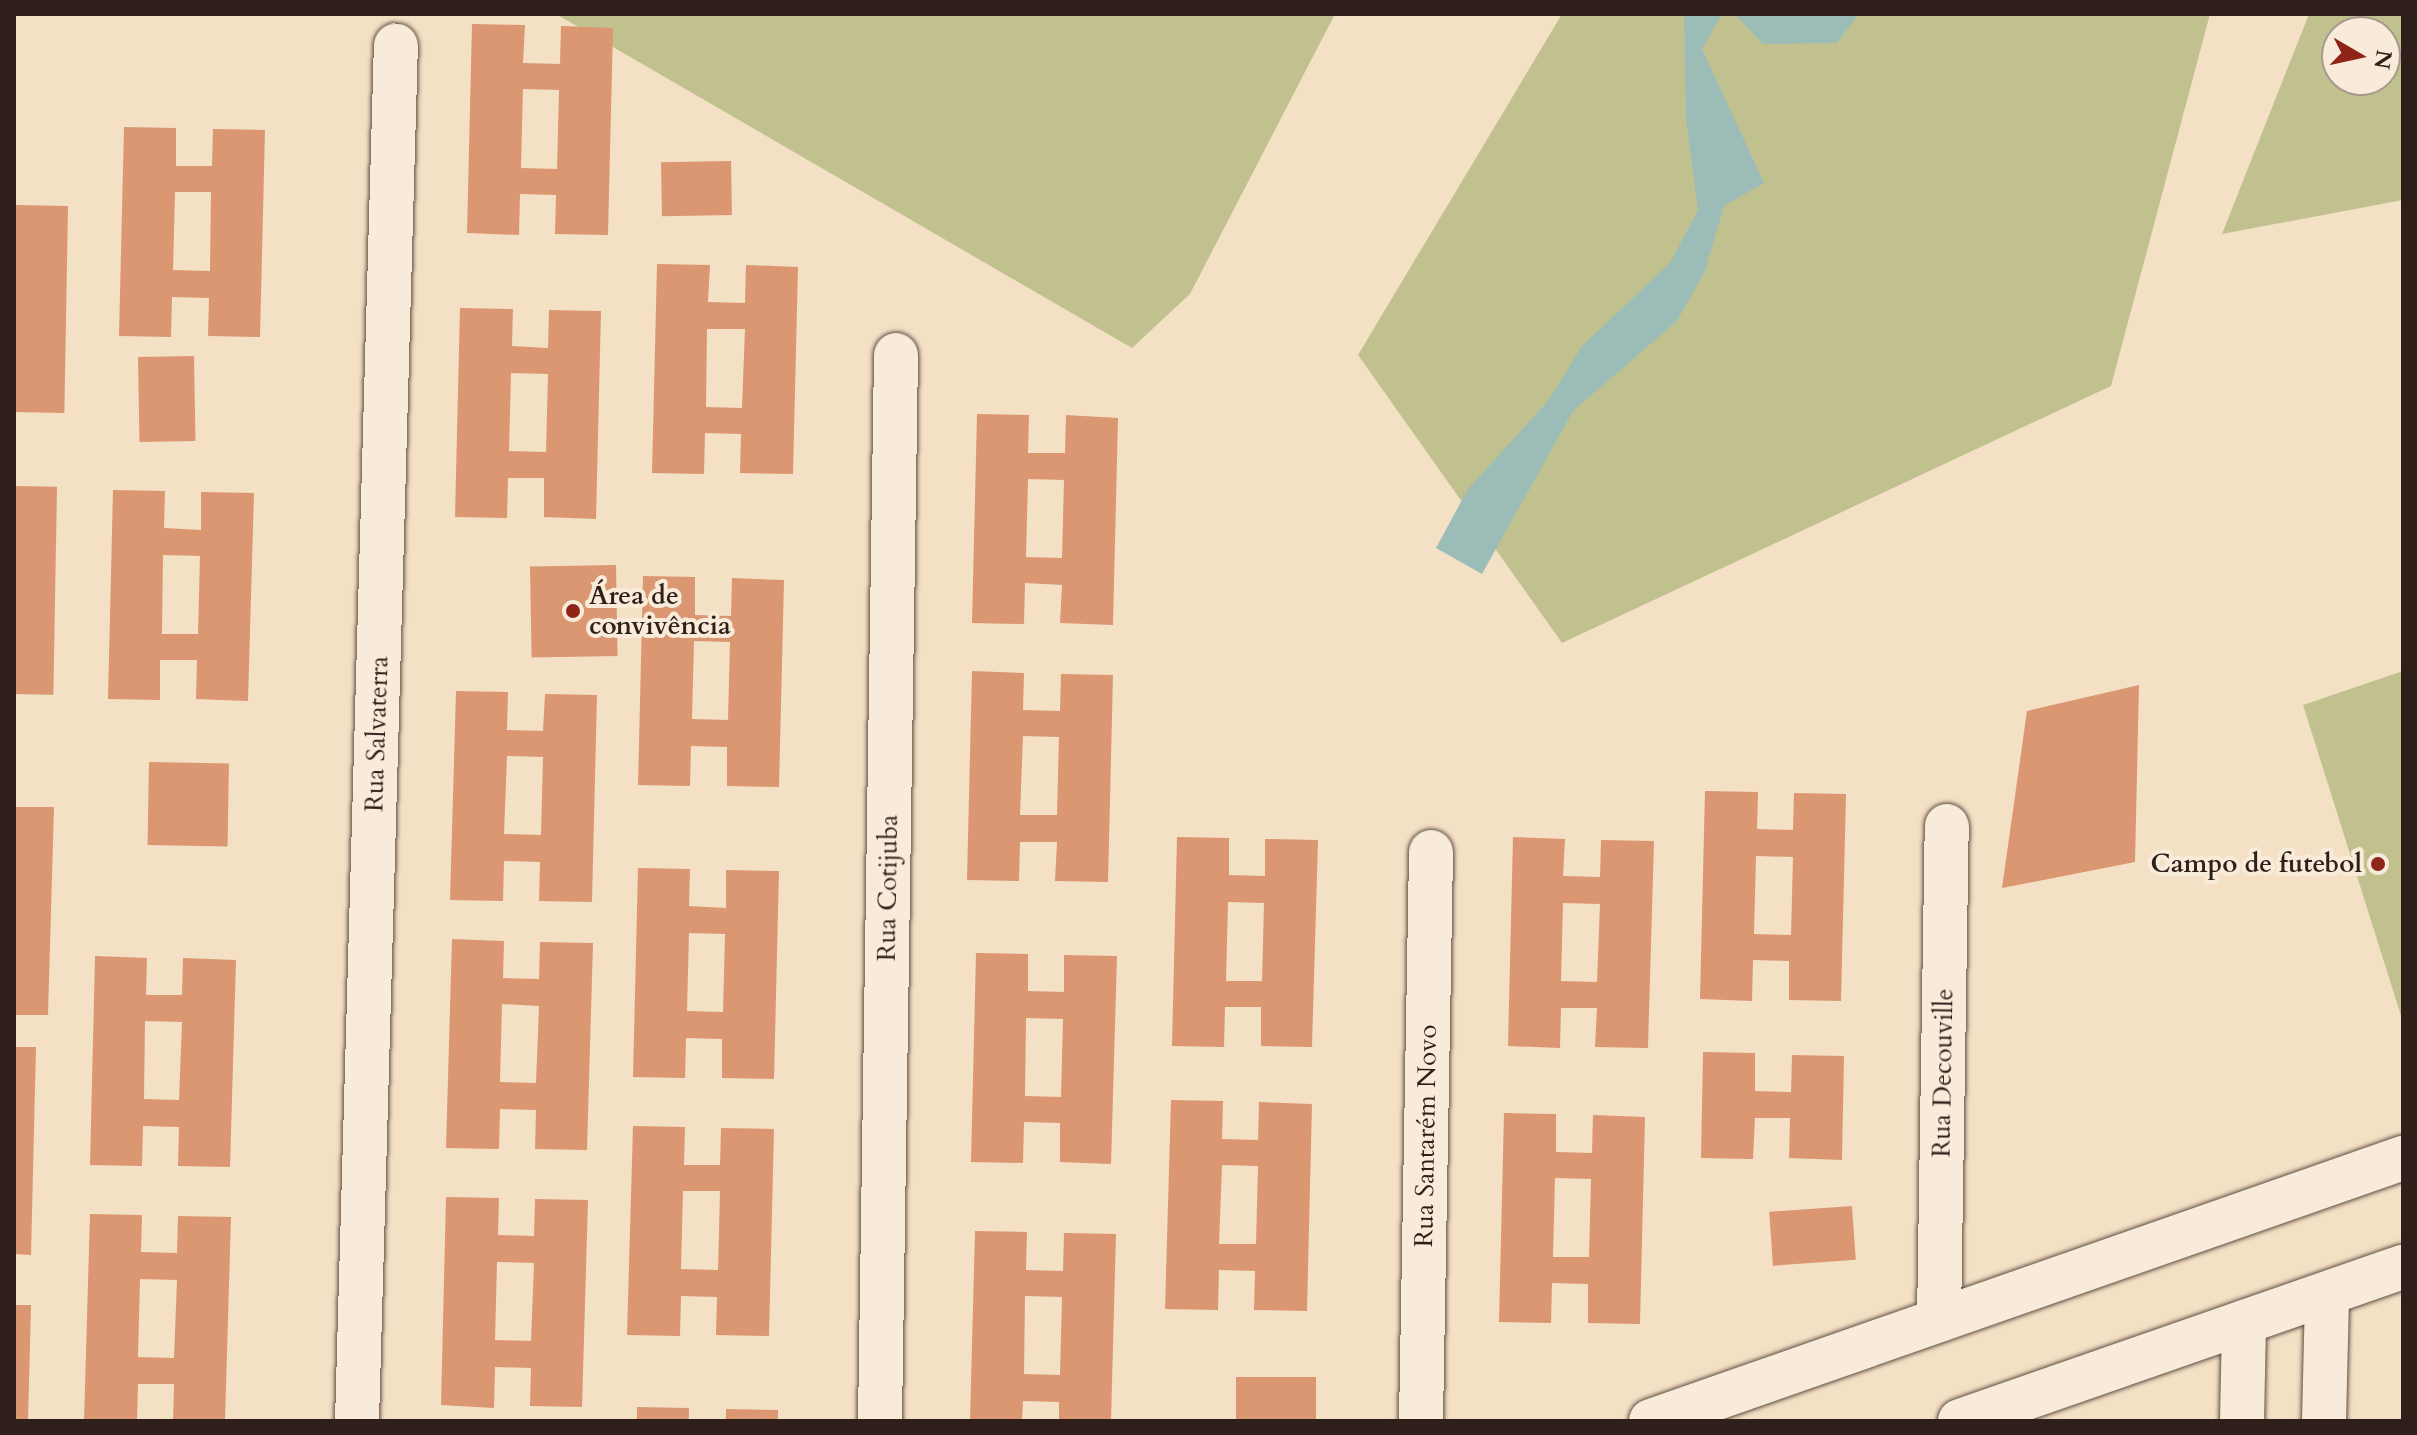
<!DOCTYPE html>
<html>
<head>
<meta charset="utf-8">
<style>
  body { margin:0 }
  #map { position:relative; width:2417px; height:1435px; overflow:hidden; background:#f4e0c4; font-family:Cardo,serif }
  div>[style] { position:absolute }
  .green>* { inset:0; background:#c1c190 }
  .water>* { inset:0; background:#9cbdb7 }
  .building>* { inset:0; background:#da9772; transform-origin:0 0 }
  .roads { filter:drop-shadow(0 0 2px #604f44) drop-shadow(0 0 2px #604f44) }
  .street>* { height:44px; margin:-22px; padding:0 22px; transform-origin:22px; border-radius:22px; background:#f8ebd9 }
  .secondary>* { height:44px; margin:-22px; padding:0 22px; transform-origin:22px; border-radius:22px; background:#f8ebd9 }
  .dots>* { width:22px; height:22px; translate:-50% -50%; box-sizing:border-box; border:4px solid #f8ebd9; border-radius:50% }
  span { translate:-50% -50%; white-space:nowrap; text-align:center; line-height:1.15; -webkit-text-stroke:8px #f8ebd9; paint-order:stroke }
  .poi-label { font-size:26px; color:#2f1f1a; font-weight:700 }
  .left { translate:0 -50%; text-align:left }
  .right { translate:-100% -50%; text-align:right }
  .street-label { font-size:26px; color:#2f1f1a }
  .frame { position:absolute; inset:0; border:16px solid #2f1f1a; pointer-events:none }
  .north { position:absolute; left:2321px; top:16px; width:80px; height:80px; box-sizing:border-box; background:#f8ebd9; border:2px solid #a8998d; border-radius:50%; rotate:99deg; font-size:22px; font-weight:700; line-height:32px; text-align:center; color:#2f1f1a }
  .north::after { content:''; display:block; margin:auto; width:28px; height:36px; background:#8f2418; clip-path:polygon(50% 0,100% 100%,50% 72%,0 100%) }
</style>
</head>
<body>
<div id="map">
  <div class="green">
    <i style="clip-path:polygon(556px 14px,1335px 14px,1190px 294px,1132px 348px)"></i>
    <i style="clip-path:polygon(1562px 14px,2210px 14px,2111px 386px,1562px 643px,1358px 355px)"></i>
    <i style="clip-path:polygon(evenodd,2309px 14px,2403px 14px,2403px 200px,2222px 234px,2309px 14px,2337px 32px,2385px 32px,2385px 80px,2337px 80px,2337px 32px)"></i>
    <i style="clip-path:polygon(2403px 671px,2403px 1022px,2303px 705px)"></i>
  </div>
  <div class="water">
    <i style="clip-path:polygon(1684px 14px,1722px 14px,1702px 49px,1764px 183px,1724px 206px,1705px 271px,1677px 321px,1573px 411px,1482px 574px,1436px 548px,1468px 489px,1548px 401px,1582px 346px,1670px 263px,1698px 210px,1686px 120px)"></i>
    <i style="clip-path:polygon(1735px 14px,1859px 14px,1837px 43px,1763px 44px)"></i>
  </div>
  <div class="building">
    <i style="clip-path:polygon(evenodd,472px 24px,525px 25px,523px 63px,560px 64px,561px 26px,613px 28px,608px 235px,555px 234px,556px 195px,520px 194px,519px 235px,467px 233px,472px 24px,523px 89px,559px 90px,557px 169px,521px 168px,523px 89px)"></i>
    <i style="clip-path:polygon(evenodd,124px 127px,176px 128px,176px 166px,212px 166px,213px 129px,265px 130px,260px 337px,208px 336px,209px 298px,172px 297px,171px 337px,119px 336px,124px 127px,175px 192px,211px 192px,210px 271px,173px 270px,175px 192px)"></i>
    <i style="left:731px;top:161px;width:54px;height:70px;rotate:89deg"></i>
    <i style="left:16px;top:205px;width:52px;height:207px;rotate:1deg"></i>
    <i style="clip-path:polygon(evenodd,657px 264px,710px 265px,708px 302px,745px 303px,746px 265px,798px 267px,793px 474px,740px 473px,741px 434px,705px 433px,704px 474px,652px 473px,657px 264px,707px 329px,745px 329px,742px 408px,706px 407px,707px 329px)"></i>
    <i style="clip-path:polygon(evenodd,460px 308px,513px 309px,512px 346px,548px 348px,549px 310px,601px 311px,596px 519px,544px 517px,544px 478px,508px 478px,507px 518px,455px 517px,460px 308px,511px 373px,548px 374px,546px 452px,509px 451px,511px 373px)"></i>
    <i style="left:194px;top:356px;width:85px;height:56px;rotate:89deg"></i>
    <i style="clip-path:polygon(evenodd,977px 414px,1029px 415px,1028px 453px,1065px 453px,1066px 415px,1118px 418px,1113px 625px,1060px 623px,1062px 585px,1025px 583px,1024px 624px,972px 623px,977px 414px,1028px 479px,1064px 480px,1062px 558px,1026px 557px,1028px 479px)"></i>
    <i style="left:14px;top:486px;width:43px;height:208px;rotate:1deg"></i>
    <i style="clip-path:polygon(evenodd,113px 490px,165px 491px,164px 528px,201px 530px,201px 492px,254px 493px,248px 701px,196px 699px,197px 660px,160px 660px,160px 700px,108px 699px,113px 490px,163px 555px,200px 556px,198px 634px,162px 634px,163px 555px)"></i>
    <i style="left:616px;top:565px;width:91px;height:86px;rotate:89deg"></i>
    <i style="clip-path:polygon(evenodd,643px 576px,695px 577px,695px 615px,731px 616px,732px 578px,784px 580px,779px 787px,727px 786px,727px 747px,691px 746px,690px 786px,638px 785px,643px 576px,694px 641px,730px 642px,728px 720px,692px 719px,694px 641px)"></i>
    <i style="clip-path:polygon(evenodd,972px 671px,1024px 673px,1023px 710px,1060px 711px,1061px 674px,1113px 675px,1108px 882px,1055px 881px,1057px 842px,1020px 842px,1019px 881px,967px 880px,972px 671px,1023px 736px,1059px 737px,1057px 815px,1020px 815px,1023px 736px)"></i>
    <i style="clip-path:polygon(2139px 685px,2135px 862px,2002px 888px,2027px 711px)"></i>
    <i style="clip-path:polygon(evenodd,456px 691px,508px 692px,507px 730px,543px 731px,545px 694px,597px 695px,592px 902px,539px 901px,540px 862px,504px 861px,503px 901px,450px 900px,456px 691px,507px 756px,543px 757px,541px 835px,504px 834px,507px 756px)"></i>
    <i style="left:149px;top:762px;width:80px;height:83px;rotate:1deg"></i>
    <i style="clip-path:polygon(evenodd,1705px 791px,1758px 792px,1757px 829px,1793px 830px,1794px 793px,1846px 794px,1841px 1001px,1789px 1000px,1789px 961px,1753px 960px,1752px 1001px,1700px 999px,1705px 791px,1756px 856px,1793px 857px,1791px 935px,1754px 934px,1756px 856px)"></i>
    <i style="clip-path:polygon(14px 807px,54px 807px,48px 1015px,14px 1015px)"></i>
    <i style="clip-path:polygon(evenodd,1177px 837px,1229px 838px,1229px 875px,1265px 876px,1265px 839px,1318px 840px,1312px 1047px,1261px 1046px,1261px 1007px,1225px 1007px,1224px 1047px,1172px 1046px,1177px 837px,1228px 902px,1264px 903px,1262px 981px,1226px 981px,1228px 902px)"></i>
    <i style="clip-path:polygon(evenodd,1513px 837px,1565px 839px,1563px 876px,1600px 877px,1601px 840px,1654px 841px,1648px 1048px,1595px 1047px,1597px 1008px,1561px 1008px,1560px 1048px,1508px 1046px,1513px 837px,1563px 903px,1600px 904px,1597px 982px,1561px 981px,1563px 903px)"></i>
    <i style="clip-path:polygon(evenodd,638px 868px,690px 869px,689px 906px,726px 908px,726px 870px,779px 871px,774px 1079px,722px 1078px,722px 1039px,686px 1038px,685px 1078px,633px 1077px,638px 868px,689px 933px,725px 934px,723px 1012px,687px 1011px,689px 933px)"></i>
    <i style="clip-path:polygon(evenodd,452px 939px,504px 941px,503px 978px,539px 979px,540px 942px,593px 943px,587px 1150px,535px 1149px,536px 1110px,500px 1109px,499px 1149px,446px 1148px,452px 939px,502px 1004px,539px 1006px,536px 1083px,500px 1082px,502px 1004px)"></i>
    <i style="clip-path:polygon(evenodd,976px 953px,1028px 954px,1028px 991px,1064px 992px,1064px 955px,1117px 956px,1111px 1164px,1060px 1162px,1060px 1123px,1024px 1122px,1023px 1163px,971px 1162px,976px 953px,1026px 1018px,1063px 1019px,1061px 1097px,1025px 1096px,1026px 1018px)"></i>
    <i style="clip-path:polygon(evenodd,95px 956px,147px 958px,146px 995px,182px 995px,183px 958px,236px 960px,230px 1167px,178px 1166px,179px 1127px,143px 1126px,142px 1166px,90px 1165px,95px 956px,145px 1021px,182px 1022px,179px 1100px,144px 1099px,145px 1021px)"></i>
    <i style="clip-path:polygon(14px 1047px,36px 1047px,31px 1255px,14px 1254px)"></i>
    <i style="clip-path:polygon(1703px 1052px,1755px 1053px,1755px 1091px,1791px 1092px,1792px 1055px,1844px 1056px,1842px 1160px,1789px 1158px,1790px 1118px,1755px 1118px,1753px 1159px,1701px 1158px)"></i>
    <i style="clip-path:polygon(evenodd,1171px 1100px,1223px 1101px,1222px 1139px,1258px 1140px,1259px 1102px,1312px 1104px,1307px 1311px,1254px 1310px,1255px 1271px,1219px 1270px,1218px 1310px,1165px 1309px,1171px 1100px,1222px 1165px,1258px 1166px,1256px 1244px,1219px 1244px,1222px 1165px)"></i>
    <i style="clip-path:polygon(evenodd,1504px 1113px,1556px 1114px,1556px 1152px,1592px 1153px,1593px 1115px,1645px 1117px,1640px 1324px,1588px 1323px,1588px 1284px,1552px 1283px,1551px 1323px,1499px 1322px,1504px 1113px,1555px 1178px,1591px 1179px,1589px 1257px,1553px 1257px,1555px 1178px)"></i>
    <i style="clip-path:polygon(evenodd,633px 1126px,685px 1127px,684px 1165px,720px 1165px,721px 1128px,774px 1129px,769px 1336px,716px 1335px,717px 1297px,681px 1296px,680px 1336px,627px 1335px,633px 1126px,683px 1191px,720px 1191px,718px 1270px,681px 1269px,683px 1191px)"></i>
    <i style="clip-path:polygon(evenodd,446px 1197px,499px 1198px,498px 1235px,534px 1236px,535px 1199px,588px 1200px,582px 1407px,530px 1406px,531px 1368px,495px 1367px,494px 1408px,441px 1405px,446px 1197px,497px 1262px,534px 1263px,531px 1341px,495px 1340px,497px 1262px)"></i>
    <i style="left:1852px;top:1206px;width:54px;height:83px;rotate:86deg"></i>
    <i style="clip-path:polygon(evenodd,90px 1214px,142px 1215px,141px 1252px,177px 1253px,178px 1216px,231px 1217px,225px 1421px,173px 1421px,174px 1384px,138px 1384px,137px 1421px,84px 1421px,90px 1214px,140px 1279px,177px 1280px,174px 1358px,138px 1357px,140px 1279px)"></i>
    <i style="clip-path:polygon(evenodd,975px 1231px,1027px 1232px,1026px 1270px,1063px 1271px,1064px 1233px,1116px 1234px,1111px 1421px,1059px 1421px,1059px 1402px,1023px 1401px,1022px 1421px,970px 1421px,975px 1231px,1025px 1296px,1062px 1297px,1060px 1375px,1024px 1374px,1025px 1296px)"></i>
    <i style="clip-path:polygon(14px 1305px,31px 1305px,28px 1421px,14px 1421px)"></i>
    <i style="left:1236px;top:1377px;width:80px;height:44px"></i>
    <i style="left:637px;top:1407px;width:52px;height:14px;rotate:1deg"></i>
    <i style="left:726px;top:1409px;width:52px;height:12px;rotate:1deg"></i>
  </div>
  <div class="roads">
    <div class="street">
      <i style="left:1939px;top:1320px;width:494px;rotate:-89.1deg"></i>
      <i style="left:357px;top:1421px;width:1376px;rotate:-88.38deg"></i>
      <i style="left:880px;top:1421px;width:1066px;rotate:-89.14deg"></i>
      <i style="left:1421px;top:1421px;width:569px;rotate:-88.99deg"></i>
      <i style="left:2242px;top:1421px;width:99px;rotate:-88.8deg"></i>
      <i style="left:2324px;top:1421px;width:127px;rotate:-88.6deg"></i>
    </div>
    <div class="secondary">
      <i style="left:1651px;top:1421px;width:797px;rotate:-19.28deg"></i>
      <i style="left:1960px;top:1421px;width:469px;rotate:-19.2deg"></i>
    </div>
  </div>
  <div class="dots">
    <i style="left:573px;top:611px;background:#8f2418"></i>
    <i style="left:2378px;top:864px;background:#8f2418"></i>
  </div>
  <div class="poi-label">
    <span class="left" style="left:589px;top:611px">Área de<br>convivência</span>
    <span class="right" style="left:2362px;top:864px">Campo de futebol</span>
  </div>
  <div class="street-label">
    <span style="left:377px;top:734px;rotate:-88deg">Rua Salvaterra</span>
    <span style="left:888px;top:888px;rotate:-89deg">Rua Cotijuba</span>
    <span style="left:1943px;top:1073px;rotate:-89deg">Rua Decouville</span>
    <span style="left:1426px;top:1136px;rotate:-89deg">Rua Santarém Novo</span>
  </div>
  <div class="frame"></div>
  <div class="north">N</div>
</div>
</body>
</html>
